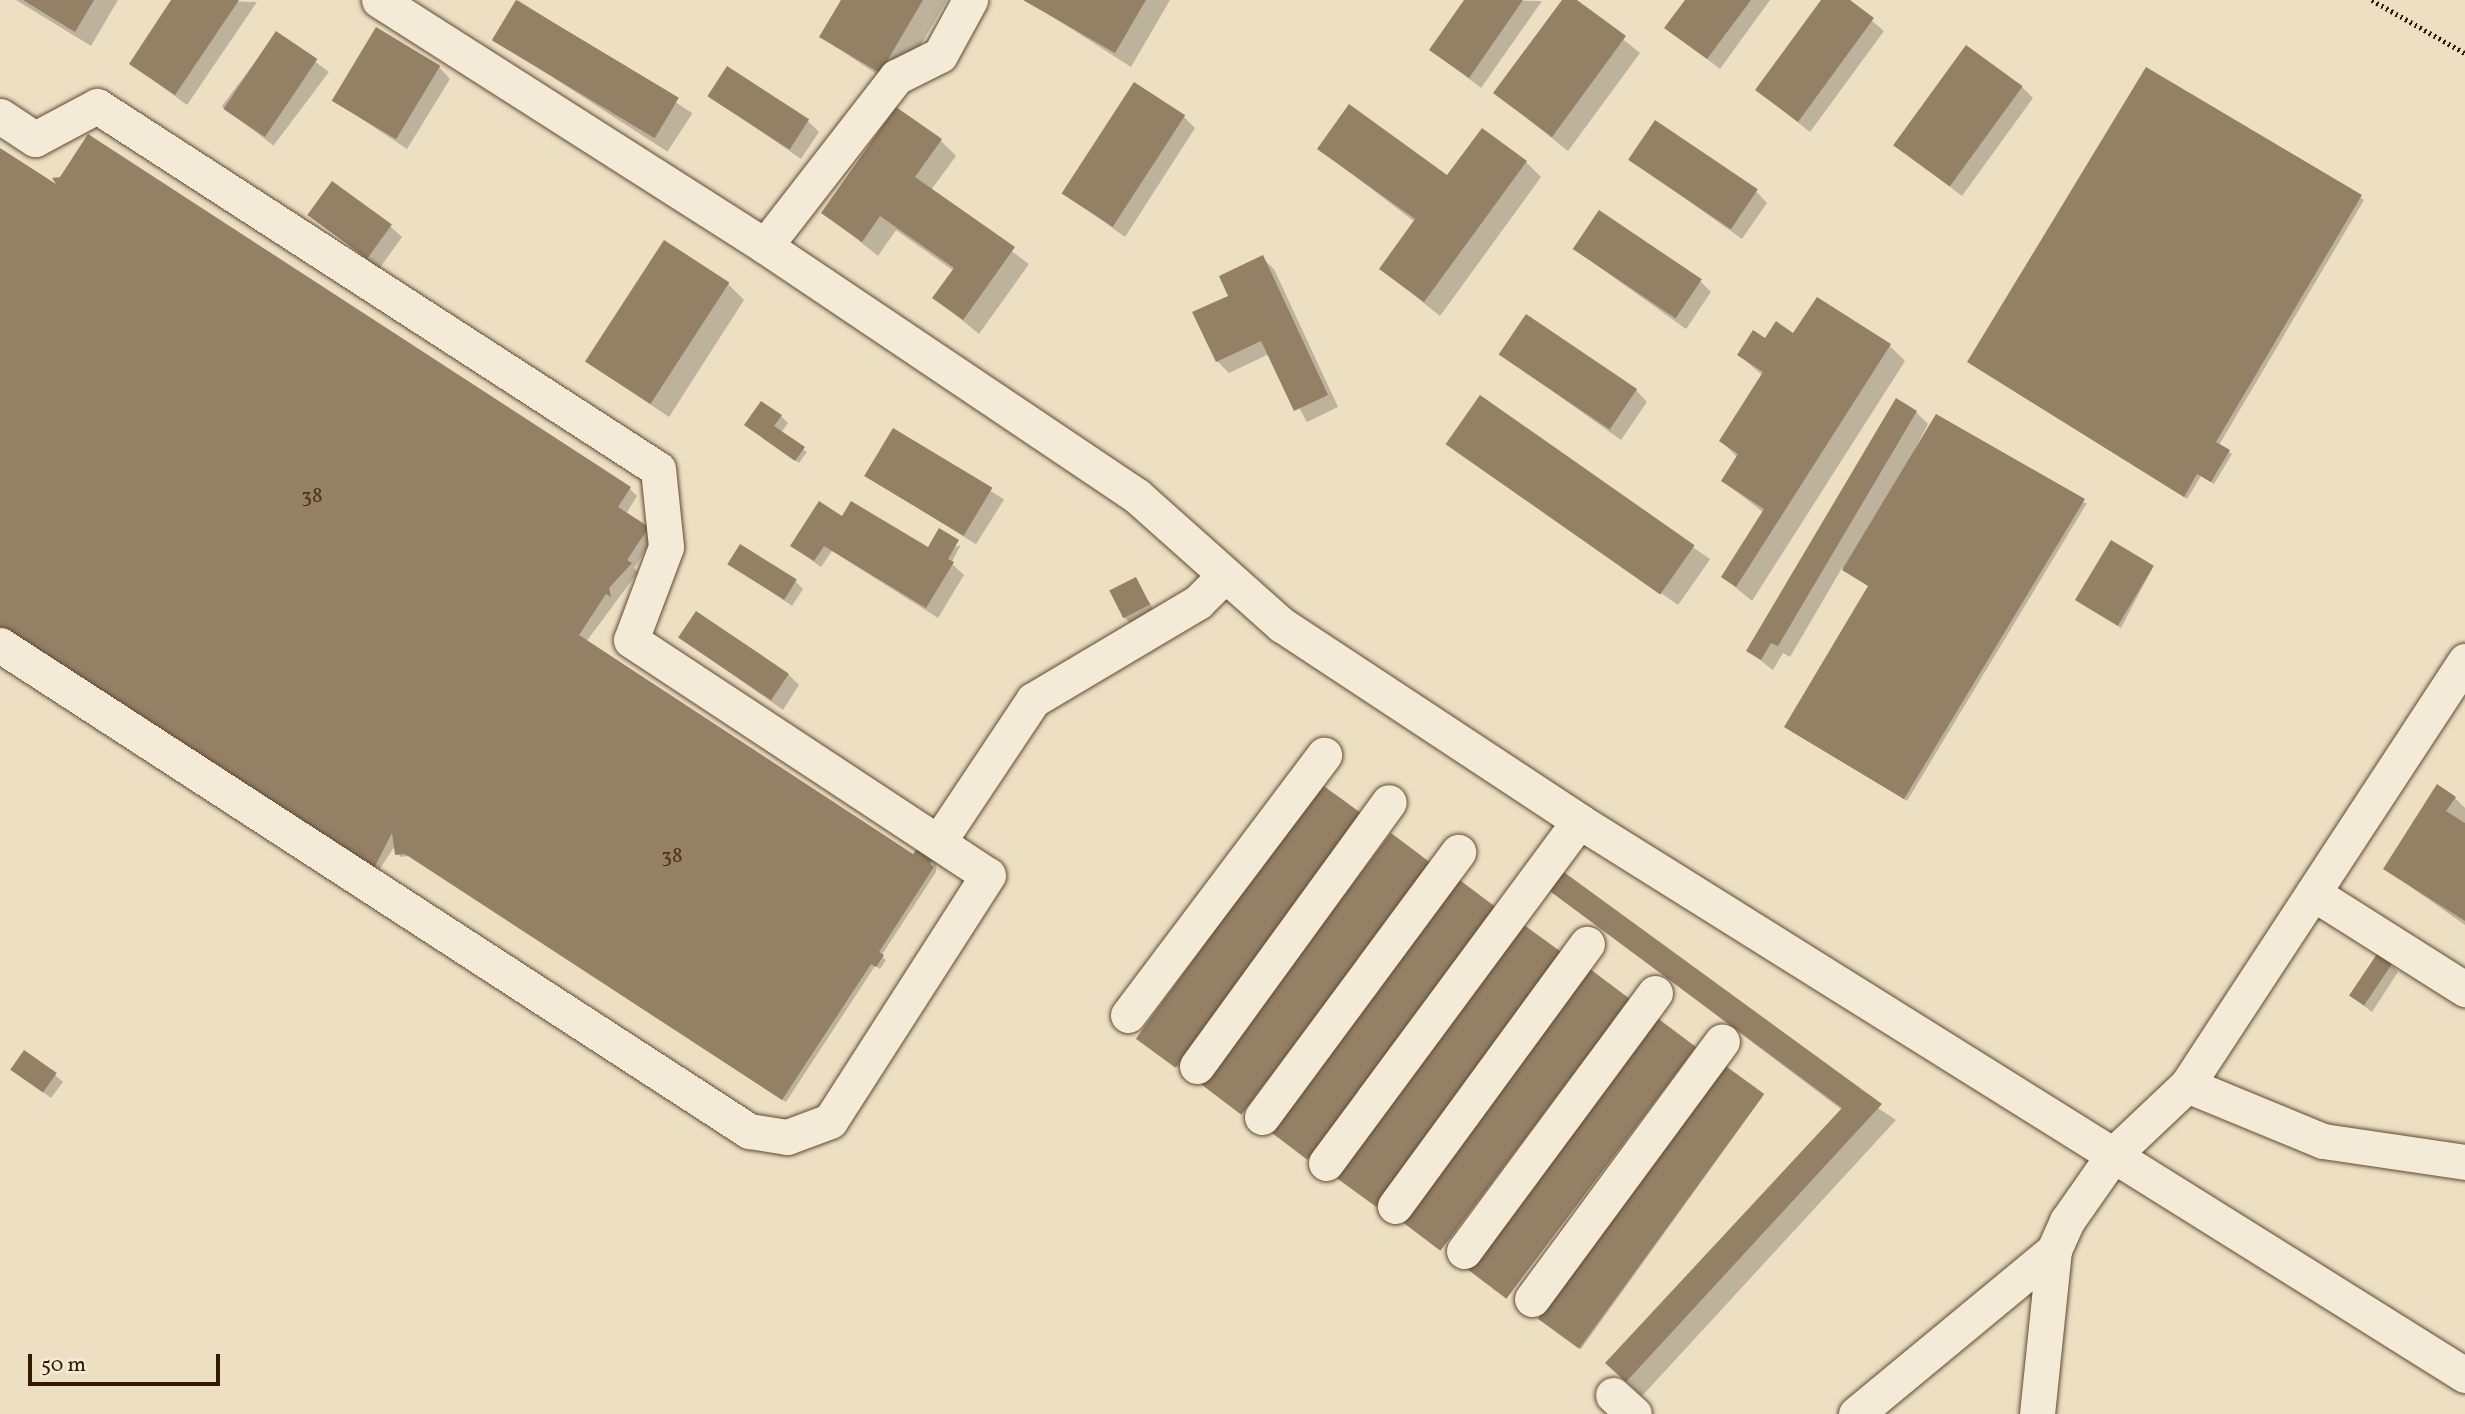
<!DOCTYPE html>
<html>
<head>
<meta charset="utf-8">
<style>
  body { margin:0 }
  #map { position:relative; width:2465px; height:1414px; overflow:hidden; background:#eddfc2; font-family:Vollkorn,serif }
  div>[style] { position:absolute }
  .shadow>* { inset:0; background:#0003; transform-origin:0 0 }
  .building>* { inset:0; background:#948065; transform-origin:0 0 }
  .path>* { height:4.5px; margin-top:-2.25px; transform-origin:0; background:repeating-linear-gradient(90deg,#341900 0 2px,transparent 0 5.5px) }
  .roads { filter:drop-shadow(0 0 2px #624a30) drop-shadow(0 0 2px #624a30) }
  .minor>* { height:35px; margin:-17.5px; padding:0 17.5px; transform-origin:17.5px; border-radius:17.5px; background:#f3ead7 }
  span { translate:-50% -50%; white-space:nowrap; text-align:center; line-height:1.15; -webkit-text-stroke:5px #f3ead7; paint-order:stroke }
  .number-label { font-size:21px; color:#4c3319 }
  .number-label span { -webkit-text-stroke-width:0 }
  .scale { position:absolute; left:28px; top:1354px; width:192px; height:32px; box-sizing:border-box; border:4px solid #341900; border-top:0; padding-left:9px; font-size:21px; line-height:24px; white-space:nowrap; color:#341900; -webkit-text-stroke:5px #f3ead7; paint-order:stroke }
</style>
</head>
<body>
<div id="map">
  <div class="shadow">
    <i style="clip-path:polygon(16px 0,118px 0,91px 46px)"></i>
    <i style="clip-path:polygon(173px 0,257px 2px,187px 105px,131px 64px)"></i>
    <i style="left:518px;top:0;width:208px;height:46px;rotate:33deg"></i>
    <i style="clip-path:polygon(843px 0,947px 0,896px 87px,821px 37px)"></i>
    <i style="clip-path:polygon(1170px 0,1131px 67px,1028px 1px,1028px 0)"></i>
    <i style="clip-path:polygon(1466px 0,1542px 1px,1481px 88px,1431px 50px)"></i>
    <i style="clip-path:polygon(1564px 0,1574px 0,1640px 53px,1568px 151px,1495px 93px)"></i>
    <i style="clip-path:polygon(1687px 0,1770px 0,1720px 69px,1667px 28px)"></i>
    <i style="clip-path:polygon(1823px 0,1847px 0,1884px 31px,1810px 132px,1757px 90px)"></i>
    <i style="left:277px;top:33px;width:65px;height:92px;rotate:37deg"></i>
    <i style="clip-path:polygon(439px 67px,450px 79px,407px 149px,333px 100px)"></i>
    <i style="clip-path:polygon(2147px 69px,2364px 200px,2219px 445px,2232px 454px,2214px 484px,2201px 476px,2187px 499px,1973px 365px)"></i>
    <i style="clip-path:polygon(2022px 87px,2033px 98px,1962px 196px,1896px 145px)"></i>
    <i style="clip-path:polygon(710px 96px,808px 121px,819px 132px,801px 159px)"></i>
    <i style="clip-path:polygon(1184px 117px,1195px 128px,1125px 237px,1064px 193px)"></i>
    <i style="clip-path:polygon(940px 140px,956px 156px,931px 190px,1029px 264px,979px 334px,935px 298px,954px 271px,896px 230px,878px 256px,824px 213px)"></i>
    <i style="clip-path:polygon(1319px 149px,1448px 177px,1526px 162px,1541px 177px,1440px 316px,1381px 269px,1415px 222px)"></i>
    <i style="clip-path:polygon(0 150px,54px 185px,630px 489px,637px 496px,626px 514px,655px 536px,634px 568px,638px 572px,586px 642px,913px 856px,937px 860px,936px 872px,881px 956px,886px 960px,880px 969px,875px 966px,786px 1102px,409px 856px,400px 857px,397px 843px,375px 876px)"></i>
    <i style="clip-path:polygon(1631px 160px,1756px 191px,1767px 203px,1742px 239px)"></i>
    <i style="clip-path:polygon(310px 215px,390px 226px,402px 237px,379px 269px)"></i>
    <i style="clip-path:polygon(1574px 249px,1700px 281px,1711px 292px,1686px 329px)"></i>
    <i style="clip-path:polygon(1262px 258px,1274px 269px,1338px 407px,1307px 422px,1269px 354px,1229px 373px,1217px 361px,1230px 296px)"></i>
    <i style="clip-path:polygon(728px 284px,744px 300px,669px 417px,590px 364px)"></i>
    <i style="clip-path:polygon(1794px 335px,1890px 346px,1905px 361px,1752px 601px,1723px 577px,1764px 513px,1723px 481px,1738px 458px,1721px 441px,1763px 376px,1739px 355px)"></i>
    <i style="clip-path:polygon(1500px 354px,1636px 390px,1647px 402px,1621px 440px)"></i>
    <i style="left:1480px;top:398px;width:281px;height:56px;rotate:35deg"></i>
    <i style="clip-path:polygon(1916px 412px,1928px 424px,1902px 474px,2087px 503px,1907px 801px,1789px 730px,1870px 587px,1842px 568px,1790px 657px,1783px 653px,1773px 670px,1748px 651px)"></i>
    <i style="clip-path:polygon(781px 416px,788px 423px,781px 433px,807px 452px,799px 463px,746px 425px)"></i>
    <i style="left:893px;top:430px;width:131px;height:53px;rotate:32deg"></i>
    <i style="clip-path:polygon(841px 518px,934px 553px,961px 545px,951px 563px,964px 575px,938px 618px,832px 551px,821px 567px,792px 546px)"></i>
    <i style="clip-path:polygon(730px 563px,796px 582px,803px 589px,792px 606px)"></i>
    <i style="clip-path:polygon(2153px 567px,2121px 628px,2080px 603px)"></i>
    <i style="clip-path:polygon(1135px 579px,1156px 613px,1132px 625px,1125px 618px)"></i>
    <i style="clip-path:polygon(680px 638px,788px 674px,799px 685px,783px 710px)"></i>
    <i style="clip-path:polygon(2455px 798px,2465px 808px,2465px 925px,2385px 869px)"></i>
    <i style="clip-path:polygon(1363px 818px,1178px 1068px,1139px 1040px)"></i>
    <i style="clip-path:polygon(1549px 889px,1896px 1120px,1642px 1396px,1623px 1378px,1842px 1110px)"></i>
    <i style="clip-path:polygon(2391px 965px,2398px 972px,2372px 1012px,2351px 996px)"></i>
    <i style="clip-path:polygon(12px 1069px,55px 1075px,63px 1082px,51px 1098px)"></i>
    <i style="clip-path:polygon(1763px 1096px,1581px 1349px,1542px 1320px)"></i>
  </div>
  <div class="building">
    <i style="clip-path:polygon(23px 0,94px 0,75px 32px)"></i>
    <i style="clip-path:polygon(171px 0,239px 0,175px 95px,129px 64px)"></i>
    <i style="left:516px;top:0;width:190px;height:47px;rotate:31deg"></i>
    <i style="clip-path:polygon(841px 0,923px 0,880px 73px,819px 37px)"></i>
    <i style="clip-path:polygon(1023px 0,1146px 0,1115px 53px)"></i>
    <i style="clip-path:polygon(1464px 0,1523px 0,1469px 78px,1429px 50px)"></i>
    <i style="clip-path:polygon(1562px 0,1577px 0,1626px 36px,1552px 137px,1493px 93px)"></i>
    <i style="clip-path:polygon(1685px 0,1751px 0,1707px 59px,1664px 28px)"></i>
    <i style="clip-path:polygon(1821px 0,1850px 0,1874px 18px,1798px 122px,1755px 90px)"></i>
    <i style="left:376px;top:27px;width:75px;height:86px;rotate:31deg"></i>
    <i style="left:276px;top:31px;width:50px;height:94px;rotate:34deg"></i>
    <i style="left:1966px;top:45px;width:70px;height:124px;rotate:36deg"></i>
    <i style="left:727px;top:66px;width:98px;height:36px;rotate:33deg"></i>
    <i style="clip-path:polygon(2146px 67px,2362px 195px,2216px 442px,2230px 450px,2211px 482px,2197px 474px,2184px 497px,1967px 362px)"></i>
    <i style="left:1134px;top:82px;width:61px;height:133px;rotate:33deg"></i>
    <i style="clip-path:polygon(1349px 104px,1447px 175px,1482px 128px,1527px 161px,1424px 302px,1379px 269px,1415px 219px,1317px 149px)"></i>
    <i style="clip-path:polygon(896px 107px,942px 139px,915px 177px,1015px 247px,963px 320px,932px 298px,954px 268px,880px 216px,862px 242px,821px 213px)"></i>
    <i style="left:1655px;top:120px;width:124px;height:48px;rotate:34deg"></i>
    <i style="clip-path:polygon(88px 134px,631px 487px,618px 507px,649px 527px,627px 560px,632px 563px,609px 588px,611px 597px,606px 594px,579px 635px,913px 854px,917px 849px,935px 855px,930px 864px,934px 867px,879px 952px,884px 955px,876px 967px,871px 964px,782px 1100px,405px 854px,395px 855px,392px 833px,373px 870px,0 631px,0 148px,56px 184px,52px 178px,60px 177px)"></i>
    <i style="left:332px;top:181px;width:74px;height:42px;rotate:36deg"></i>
    <i style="left:1599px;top:210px;width:124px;height:47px;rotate:34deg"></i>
    <i style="left:664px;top:240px;width:78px;height:145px;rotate:33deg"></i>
    <i style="clip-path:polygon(1263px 255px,1328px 395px,1294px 411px,1261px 341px,1216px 362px,1192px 312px,1228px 296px,1219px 276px)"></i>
    <i style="clip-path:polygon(1817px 297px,1891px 344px,1736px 587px,1721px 577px,1764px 509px,1721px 481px,1738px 454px,1719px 441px,1763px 372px,1737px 355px,1753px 330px,1765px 338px,1776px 321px,1793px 333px)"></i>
    <i style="left:1526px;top:314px;width:134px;height:49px;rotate:34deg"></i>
    <i style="left:1480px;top:395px;width:262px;height:60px;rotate:35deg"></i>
    <i style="clip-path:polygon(1896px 398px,1917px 411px,1778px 646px,1771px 643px,1761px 660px,1746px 651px)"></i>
    <i style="clip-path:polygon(761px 401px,782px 415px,774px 426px,805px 447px,795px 461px,744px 425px)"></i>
    <i style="clip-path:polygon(1936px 414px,2085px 499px,1904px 799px,1784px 727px,1868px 586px,1842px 570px)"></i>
    <i style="left:893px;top:428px;width:116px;height:56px;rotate:31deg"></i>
    <i style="clip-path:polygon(819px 501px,842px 516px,851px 501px,928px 547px,939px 528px,959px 540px,948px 559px,954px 562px,926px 608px,824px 546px,814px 561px,790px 546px)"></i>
    <i style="left:2111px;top:540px;width:50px;height:70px;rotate:31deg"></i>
    <i style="left:740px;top:544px;width:67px;height:24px;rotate:32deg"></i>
    <i style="left:1136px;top:577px;width:31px;height:30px;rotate:63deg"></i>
    <i style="left:696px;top:611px;width:112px;height:32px;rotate:34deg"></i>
    <i style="left:1321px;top:784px;width:49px;height:315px;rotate:36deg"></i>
    <i style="clip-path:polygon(2437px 784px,2456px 797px,2446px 811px,2465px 823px,2465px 921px,2383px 869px)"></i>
    <i style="left:1391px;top:833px;width:50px;height:315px;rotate:37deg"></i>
    <i style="clip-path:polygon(1561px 870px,1882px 1104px,1626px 1382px,1605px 1363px,1842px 1108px,1547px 889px)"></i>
    <i style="left:1457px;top:878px;width:50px;height:315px;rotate:37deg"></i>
    <i style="left:1520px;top:922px;width:51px;height:315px;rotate:36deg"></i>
    <i style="left:2377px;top:954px;width:18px;height:50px;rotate:34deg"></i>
    <i style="left:1590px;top:969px;width:50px;height:315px;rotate:37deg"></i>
    <i style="left:1656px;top:1017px;width:50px;height:315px;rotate:37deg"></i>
    <i style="left:24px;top:1050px;width:40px;height:24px;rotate:35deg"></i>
    <i style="left:1723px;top:1064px;width:51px;height:315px;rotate:36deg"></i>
  </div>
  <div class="path">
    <i style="left:2372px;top:0;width:107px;rotate:29.7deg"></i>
  </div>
  <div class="roads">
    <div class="minor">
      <i style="left:379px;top:0;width:458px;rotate:32.5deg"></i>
      <i style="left:765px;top:246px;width:448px;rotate:33.9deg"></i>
      <i style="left:1137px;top:496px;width:194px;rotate:41.7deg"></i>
      <i style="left:1282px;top:625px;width:356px;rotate:33.4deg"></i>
      <i style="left:1579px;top:821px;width:1045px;rotate:32.02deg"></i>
      <i style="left:0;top:116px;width:42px;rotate:33.3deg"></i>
      <i style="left:35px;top:139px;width:70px;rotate:-28deg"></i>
      <i style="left:97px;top:106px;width:668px;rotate:32.91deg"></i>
      <i style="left:658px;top:469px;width:78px;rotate:84.1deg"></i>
      <i style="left:666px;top:547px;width:99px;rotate:110.6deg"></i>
      <i style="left:631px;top:640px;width:427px;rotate:33.4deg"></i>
      <i style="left:988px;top:875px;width:292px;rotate:122.7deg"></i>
      <i style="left:830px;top:1121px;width:46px;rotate:159.6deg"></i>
      <i style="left:787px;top:1137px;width:38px;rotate:-171deg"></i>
      <i style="left:749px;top:1131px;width:893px;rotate:-147.02deg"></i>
      <i style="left:765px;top:246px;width:214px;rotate:-52.2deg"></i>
      <i style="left:896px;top:77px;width:49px;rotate:-26.6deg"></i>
      <i style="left:940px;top:55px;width:63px;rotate:-61.4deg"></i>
      <i style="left:939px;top:841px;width:169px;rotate:-56.3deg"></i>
      <i style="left:1033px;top:700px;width:192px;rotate:-30.7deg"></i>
      <i style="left:1198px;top:602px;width:38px;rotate:-45deg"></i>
      <i style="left:2313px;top:893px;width:180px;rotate:32.3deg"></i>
      <i style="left:1128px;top:1015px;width:326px;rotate:-53deg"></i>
      <i style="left:1197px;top:1066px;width:326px;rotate:-54deg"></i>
      <i style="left:2187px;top:1085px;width:147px;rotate:22.4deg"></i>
      <i style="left:2323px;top:1141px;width:144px;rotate:8.4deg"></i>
      <i style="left:1262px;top:1117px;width:330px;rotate:-53.5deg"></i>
      <i style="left:1326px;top:1163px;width:425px;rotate:-53.5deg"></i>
      <i style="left:1395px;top:1206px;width:325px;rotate:-53.8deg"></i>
      <i style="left:1464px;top:1251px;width:321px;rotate:-53.5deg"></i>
      <i style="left:1532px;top:1299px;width:320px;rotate:-53.6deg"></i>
      <i style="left:1613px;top:1395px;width:28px;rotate:42deg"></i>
      <i style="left:1856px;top:1414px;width:257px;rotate:-39.6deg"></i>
      <i style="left:2037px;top:1414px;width:165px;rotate:-84.1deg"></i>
      <i style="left:2054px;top:1250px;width:32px;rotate:-66deg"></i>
      <i style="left:2067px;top:1221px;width:82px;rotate:-55deg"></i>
      <i style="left:2114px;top:1154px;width:100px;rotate:-43.4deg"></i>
      <i style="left:2187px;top:1085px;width:507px;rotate:-56.75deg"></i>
    </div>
  </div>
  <div class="number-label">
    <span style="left:312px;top:497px">38</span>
    <span style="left:672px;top:857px">38</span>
  </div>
  <div class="scale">50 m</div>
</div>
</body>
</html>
